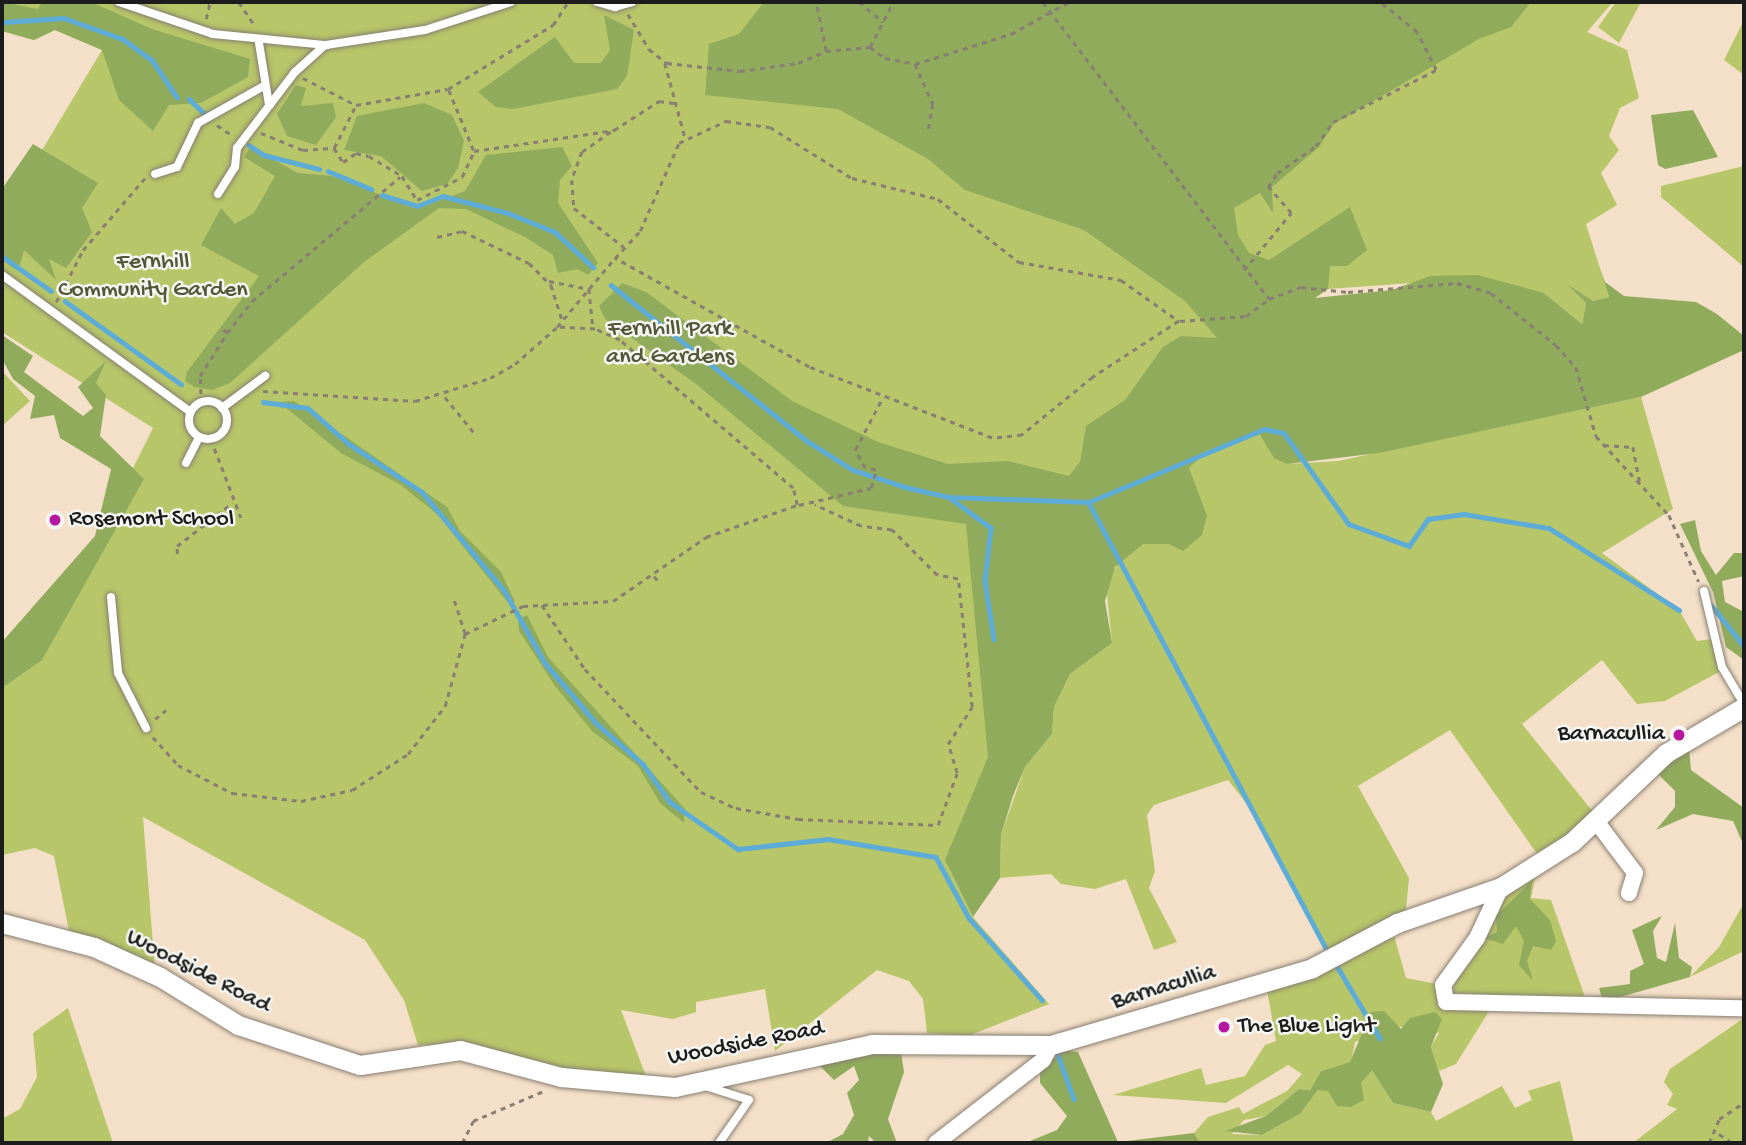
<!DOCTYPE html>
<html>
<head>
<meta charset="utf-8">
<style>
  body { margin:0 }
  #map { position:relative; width:1746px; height:1145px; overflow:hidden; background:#f4e0c8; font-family:"Gochi Hand",sans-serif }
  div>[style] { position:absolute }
  .green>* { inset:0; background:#b6c668 }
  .forest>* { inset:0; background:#90ab5c }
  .stream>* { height:4.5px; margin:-2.25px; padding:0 2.25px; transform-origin:2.25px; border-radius:2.25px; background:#5dabd7 }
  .path>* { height:2.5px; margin-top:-1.25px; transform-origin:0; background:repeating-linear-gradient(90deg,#887e72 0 5px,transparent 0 10px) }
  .roads { filter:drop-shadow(0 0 2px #887e72) drop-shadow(0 0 2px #887e72) }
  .service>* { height:8px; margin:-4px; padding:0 4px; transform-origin:4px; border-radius:4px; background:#fff }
  .service>.ring { margin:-4px; padding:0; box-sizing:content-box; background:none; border:8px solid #fff; border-radius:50% }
  .minor>* { height:16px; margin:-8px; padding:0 8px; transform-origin:8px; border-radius:8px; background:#fff }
  .tertiary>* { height:19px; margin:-9.5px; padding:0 9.5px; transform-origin:9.5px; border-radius:9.5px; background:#fff }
  .dots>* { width:19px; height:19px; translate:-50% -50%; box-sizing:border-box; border:4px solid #f6f6f2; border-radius:50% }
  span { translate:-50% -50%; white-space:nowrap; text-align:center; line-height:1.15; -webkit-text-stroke:5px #f6f6f2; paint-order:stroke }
  .park-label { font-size:24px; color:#525837 }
  .poi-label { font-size:24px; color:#1c1c1c }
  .left { translate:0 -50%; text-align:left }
  .right { translate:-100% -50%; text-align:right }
  .street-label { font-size:24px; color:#1c1c1c }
  .frame { position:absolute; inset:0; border:4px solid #1c1c1c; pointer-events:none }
</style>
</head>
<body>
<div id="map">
  <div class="green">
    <i style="clip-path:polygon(2px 2px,1613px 2px,1587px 32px,1627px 50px,1639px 98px,1620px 108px,1609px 136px,1619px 150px,1601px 173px,1617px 205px,1586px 224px,1609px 297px,1593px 301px,1571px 287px,1586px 303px,1582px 324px,1544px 293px,1481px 278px,1328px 289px,1327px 260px,1273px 308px,993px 760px,948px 866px,973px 917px,1049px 1004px,968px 1036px,927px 1033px,923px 999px,909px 981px,877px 970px,775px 1051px,765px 989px,696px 1002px,696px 1012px,673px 1019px,621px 1010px,647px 1079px,548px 1068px,471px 1043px,418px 1045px,404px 1000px,365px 940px,143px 817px,155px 970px,69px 931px,54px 856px,35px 848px,2px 855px,2px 684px,82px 570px,153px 428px,2px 332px,2px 217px,102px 50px,55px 30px,34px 40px,2px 31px)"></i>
    <i style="clip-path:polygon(1616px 2px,1641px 2px,1619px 43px,1598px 27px)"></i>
    <i style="clip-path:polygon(1744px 20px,1744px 75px,1724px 60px)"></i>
    <i style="clip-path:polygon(1744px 166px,1744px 267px,1661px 197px,1661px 186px)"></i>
    <i style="clip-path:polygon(2px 371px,30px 401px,2px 426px)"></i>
    <i style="clip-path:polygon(1641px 397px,1673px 509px,1602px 553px,1679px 610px,1697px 641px,1714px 639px,1719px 672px,1665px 701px,1637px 704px,1602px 660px,1522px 724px,1594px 813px,1540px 858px,1450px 730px,1358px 786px,1409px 878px,1406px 910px,1328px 953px,1255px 814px,1228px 780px,1154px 805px,1147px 815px,1155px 871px,1149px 888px,1177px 942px,1154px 950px,1126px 879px,1095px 889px,1061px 884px,1051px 874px,1000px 878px,1001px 835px,1025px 767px,1052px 734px,1054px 707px,1070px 674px,1112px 643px,1106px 585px,1174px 461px,1259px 433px,1287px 464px,1338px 461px)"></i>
    <i style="clip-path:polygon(1536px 873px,1531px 898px,1551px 900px,1586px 1000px,1453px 993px,1456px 975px,1507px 893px)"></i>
    <i style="clip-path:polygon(1744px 903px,1744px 951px,1690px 977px,1719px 947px)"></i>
    <i style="clip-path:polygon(1393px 932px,1406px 978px,1437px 984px,1443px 1011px,1491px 1008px,1456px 1064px,1439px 1071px,1431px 1047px,1439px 1033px,1396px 1026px,1355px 1042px,1351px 1062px,1321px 1071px,1310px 1090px,1299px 1089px,1266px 1116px,1244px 1120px,1232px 1134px,1262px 1135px,1300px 1114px,1318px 1090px,1361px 1083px,1372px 1069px,1393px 1103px,1431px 1112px,1436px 1121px,1502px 1086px,1515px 1108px,1532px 1100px,1528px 1091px,1560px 1081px,1574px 1143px,1200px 1143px,1194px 1133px,1208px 1117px,1239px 1107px,1243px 1114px,1287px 1091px,1302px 1074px,1288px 1065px,1226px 1103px,1113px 1095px,1201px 1068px,1206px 1085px,1245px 1076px,1265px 1045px,1276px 1041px,1267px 990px)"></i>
    <i style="clip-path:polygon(68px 1008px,113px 1143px,2px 1143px,2px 1119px,20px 1109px,37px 1077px,33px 1033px)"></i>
    <i style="clip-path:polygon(1744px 1018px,1744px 1143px,1633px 1143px,1677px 1109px,1667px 1105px,1673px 1094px,1664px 1082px,1670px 1069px)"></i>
  </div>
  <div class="forest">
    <i style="clip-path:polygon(2px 2px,38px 9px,42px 2px,91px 2px,152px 29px,250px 59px,248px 77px,201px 103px,169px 105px,153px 131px,119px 100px,102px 50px,55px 30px,34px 40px,2px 31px)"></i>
    <i style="clip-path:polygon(764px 2px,1531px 2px,1511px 27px,1479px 39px,1334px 124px,1319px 147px,1272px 187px,1273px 213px,1260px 193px,1234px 208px,1238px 235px,1249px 253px,1269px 260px,1350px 207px,1367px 250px,1347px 266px,1330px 266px,1328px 289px,1315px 298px,1392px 290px,1430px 276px,1478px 275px,1544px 293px,1582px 324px,1586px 303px,1567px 284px,1593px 301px,1609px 297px,1599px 266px,1605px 282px,1624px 296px,1696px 302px,1717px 314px,1744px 336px,1744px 350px,1641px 397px,1379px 453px,1287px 464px,1274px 458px,1259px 433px,1206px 451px,1189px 468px,1207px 516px,1202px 535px,1183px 551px,1169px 544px,1143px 544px,1115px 567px,1105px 601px,1112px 643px,1070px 674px,1054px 707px,1052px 734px,1025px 767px,1013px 796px,1001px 835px,1000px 878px,973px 917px,945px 860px,988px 757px,966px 524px,843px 506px,696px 384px,605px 319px,599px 306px,622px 283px,646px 292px,792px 401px,878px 442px,948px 464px,1008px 461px,1069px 476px,1080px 462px,1086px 426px,1125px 400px,1163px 347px,1181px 336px,1217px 338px,1185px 301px,1084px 230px,965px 190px,928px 159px,838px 109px,705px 95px,709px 44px,739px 34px)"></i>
    <i style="clip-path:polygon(604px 15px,634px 30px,627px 76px,617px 89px,513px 109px,496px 107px,478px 92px,555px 37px,574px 63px,601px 63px,610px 50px)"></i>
    <i style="clip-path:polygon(296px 85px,306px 88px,301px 106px,333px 103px,336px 117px,316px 145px,287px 136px,277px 114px)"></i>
    <i style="clip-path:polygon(424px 103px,452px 115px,464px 141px,458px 168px,447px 184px,422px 191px,381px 156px,344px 150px,357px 116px)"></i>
    <i style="clip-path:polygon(1693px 110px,1718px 157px,1665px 169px,1658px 165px,1651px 115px)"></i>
    <i style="clip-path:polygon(33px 144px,98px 183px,82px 208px,92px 232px,66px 268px,49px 259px,56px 280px,24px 250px,18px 271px,2px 260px,2px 189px)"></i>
    <i style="clip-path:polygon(250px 147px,298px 173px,332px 176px,417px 209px,465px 191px,486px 155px,562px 147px,572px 166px,560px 180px,558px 203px,598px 263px,588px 275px,578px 269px,558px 273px,553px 255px,525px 237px,466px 209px,439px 208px,364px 262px,230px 383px,212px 390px,195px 387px,185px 381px,187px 372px,259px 276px,201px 245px,221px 208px,235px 224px,254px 213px,275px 176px,244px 157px)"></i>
    <i style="clip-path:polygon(2px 335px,33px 356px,24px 372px,83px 416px,93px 408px,78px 387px,106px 361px,96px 383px,106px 395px,100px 436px,144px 479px,42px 660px,2px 688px,2px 642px,95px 536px,111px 469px,60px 438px,54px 415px,30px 419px,35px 396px,13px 379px,2px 359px)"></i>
    <i style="clip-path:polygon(294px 401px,447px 507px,460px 531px,501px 572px,515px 602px,509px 604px,438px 515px,401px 485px,341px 453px,279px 402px)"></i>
    <i style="clip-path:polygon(1695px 520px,1701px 551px,1716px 575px,1734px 553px,1744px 553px,1744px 576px,1722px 581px,1725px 602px,1744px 612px,1744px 660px,1726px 647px,1713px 592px,1680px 524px)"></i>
    <i style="clip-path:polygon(527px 615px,548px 657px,685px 809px,684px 823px,660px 803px,638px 766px,592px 731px,555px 686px,519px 631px,518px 619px)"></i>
    <i style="clip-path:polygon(1689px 748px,1691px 770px,1744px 808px,1744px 846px,1733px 821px,1693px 814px,1656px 830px,1675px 807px,1675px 791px,1656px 772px)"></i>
    <i style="clip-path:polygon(1532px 881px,1530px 899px,1550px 920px,1556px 941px,1551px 950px,1533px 946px,1527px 961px,1533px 981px,1519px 965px,1524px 941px,1516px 926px,1503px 944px,1484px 938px,1497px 932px,1496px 916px)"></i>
    <i style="clip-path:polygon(1662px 916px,1653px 931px,1657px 958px,1666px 962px,1675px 923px,1679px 958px,1692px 967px,1690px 977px,1603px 1002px,1599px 988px,1630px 984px,1630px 971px,1644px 964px,1632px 930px)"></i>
    <i style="clip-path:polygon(1384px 1011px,1401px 1029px,1410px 1018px,1435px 1012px,1442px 1019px,1431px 1047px,1443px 1084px,1431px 1112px,1393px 1103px,1372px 1070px,1361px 1083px,1364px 1100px,1351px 1107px,1337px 1106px,1328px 1091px,1318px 1090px,1300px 1114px,1262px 1135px,1225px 1131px,1266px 1116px,1299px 1089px,1310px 1090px,1321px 1071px,1350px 1062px,1371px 1012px)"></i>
    <i style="clip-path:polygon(1063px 1050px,1078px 1052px,1118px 1142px,1194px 1133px,1200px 1143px,1025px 1143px,1057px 1130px,1067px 1116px,1040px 1083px,1040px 1070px)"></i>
    <i style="clip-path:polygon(863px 1052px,901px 1052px,904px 1072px,888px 1119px,897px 1143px,876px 1143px,869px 1136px,868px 1143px,826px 1143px,843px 1134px,854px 1115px,847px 1093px,859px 1080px,854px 1066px,834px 1080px,816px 1062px)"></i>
  </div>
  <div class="stream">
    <i style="left:2px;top:22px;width:62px;rotate:-3.7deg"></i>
    <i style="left:64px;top:18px;width:63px;rotate:19.6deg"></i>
    <i style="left:123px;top:39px;width:36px;rotate:36deg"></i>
    <i style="left:152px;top:60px;width:45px;rotate:56deg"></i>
    <i style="left:189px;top:99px;width:21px;rotate:43deg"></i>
    <i style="left:249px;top:145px;width:18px;rotate:34deg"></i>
    <i style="left:264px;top:155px;width:57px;rotate:14.3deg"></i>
    <i style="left:328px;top:171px;width:47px;rotate:22.7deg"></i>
    <i style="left:382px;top:195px;width:37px;rotate:17deg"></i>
    <i style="left:417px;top:206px;width:28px;rotate:-21deg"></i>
    <i style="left:443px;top:196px;width:67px;rotate:14.7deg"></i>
    <i style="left:508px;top:213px;width:51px;rotate:22deg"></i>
    <i style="left:555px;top:232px;width:52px;rotate:42.6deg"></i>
    <i style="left:2px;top:256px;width:60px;rotate:35.5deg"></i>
    <i style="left:611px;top:285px;width:251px;rotate:38.5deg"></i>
    <i style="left:807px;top:441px;width:54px;rotate:32.2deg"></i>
    <i style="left:853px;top:470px;width:55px;rotate:18.1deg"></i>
    <i style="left:905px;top:487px;width:45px;rotate:12.8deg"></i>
    <i style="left:949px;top:497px;width:140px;rotate:2deg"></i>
    <i style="left:1089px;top:502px;width:190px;rotate:-22.6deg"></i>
    <i style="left:1264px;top:429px;width:20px;rotate:11deg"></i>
    <i style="left:1284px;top:433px;width:112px;rotate:54.5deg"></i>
    <i style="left:1349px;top:524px;width:64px;rotate:20.1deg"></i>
    <i style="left:1409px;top:546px;width:33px;rotate:-55deg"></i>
    <i style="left:1428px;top:519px;width:36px;rotate:-8deg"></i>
    <i style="left:1464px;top:514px;width:86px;rotate:9.4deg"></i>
    <i style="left:1549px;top:528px;width:154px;rotate:32.2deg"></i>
    <i style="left:65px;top:301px;width:143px;rotate:35.6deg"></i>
    <i style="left:263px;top:402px;width:45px;rotate:7.6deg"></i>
    <i style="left:308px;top:408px;width:55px;rotate:41.3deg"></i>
    <i style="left:349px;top:444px;width:87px;rotate:33.3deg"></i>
    <i style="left:422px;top:492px;width:128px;rotate:50.1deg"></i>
    <i style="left:504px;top:590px;width:84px;rotate:60.7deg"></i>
    <i style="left:545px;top:663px;width:79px;rotate:49.6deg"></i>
    <i style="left:596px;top:723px;width:62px;rotate:41.1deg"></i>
    <i style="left:643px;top:764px;width:47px;rotate:54.6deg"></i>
    <i style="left:670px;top:802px;width:83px;rotate:34.7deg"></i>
    <i style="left:738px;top:849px;width:91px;rotate:-6.3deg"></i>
    <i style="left:828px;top:839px;width:109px;rotate:9.5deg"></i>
    <i style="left:936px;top:857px;width:69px;rotate:61.6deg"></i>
    <i style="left:969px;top:918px;width:110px;rotate:48.3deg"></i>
    <i style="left:949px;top:497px;width:52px;rotate:36.4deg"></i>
    <i style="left:991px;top:528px;width:53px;rotate:96.5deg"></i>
    <i style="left:985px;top:581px;width:59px;rotate:81.2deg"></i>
    <i style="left:1089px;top:503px;width:509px;rotate:61.97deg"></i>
    <i style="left:1712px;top:606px;width:51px;rotate:51.3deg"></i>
    <i style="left:1337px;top:966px;width:84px;rotate:59.2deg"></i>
    <i style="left:1057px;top:1052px;width:50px;rotate:70.1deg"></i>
  </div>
  <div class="path">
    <i style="left:239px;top:2px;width:29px;rotate:56deg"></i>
    <i style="left:859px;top:2px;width:31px;rotate:40deg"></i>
    <i style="left:1043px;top:2px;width:373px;rotate:52.7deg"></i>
    <i style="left:1269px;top:299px;width:34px;rotate:-21deg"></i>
    <i style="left:1301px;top:287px;width:47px;rotate:6.1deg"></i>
    <i style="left:1348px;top:292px;width:109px;rotate:-4.7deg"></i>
    <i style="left:1457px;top:283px;width:35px;rotate:16deg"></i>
    <i style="left:1491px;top:293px;width:83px;rotate:38.7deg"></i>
    <i style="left:1556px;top:345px;width:30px;rotate:48deg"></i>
    <i style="left:1576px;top:367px;width:72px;rotate:73.8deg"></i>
    <i style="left:1596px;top:436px;width:108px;rotate:47.3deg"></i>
    <i style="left:1669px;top:515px;width:73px;rotate:65.9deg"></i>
    <i style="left:628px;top:14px;width:41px;rotate:59deg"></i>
    <i style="left:649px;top:49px;width:23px;rotate:38deg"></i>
    <i style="left:667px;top:63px;width:73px;rotate:6.3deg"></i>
    <i style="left:740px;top:71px;width:59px;rotate:-7.9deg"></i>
    <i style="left:798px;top:63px;width:30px;rotate:-23deg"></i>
    <i style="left:826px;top:51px;width:50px;rotate:-101.5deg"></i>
    <i style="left:206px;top:19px;width:17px;rotate:-77deg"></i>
    <i style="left:870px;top:47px;width:19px;rotate:36deg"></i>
    <i style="left:885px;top:58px;width:31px;rotate:11deg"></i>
    <i style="left:915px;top:64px;width:101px;rotate:-17.4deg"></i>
    <i style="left:1011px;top:34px;width:66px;rotate:-28.9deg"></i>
    <i style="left:826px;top:51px;width:44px;rotate:-5.2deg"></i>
    <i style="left:870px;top:47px;width:51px;rotate:-62.9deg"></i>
    <i style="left:665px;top:63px;width:77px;rotate:74.9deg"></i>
    <i style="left:915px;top:64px;width:44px;rotate:65.8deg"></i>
    <i style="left:933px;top:104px;width:27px;rotate:100deg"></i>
    <i style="left:303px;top:78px;width:59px;rotate:27deg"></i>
    <i style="left:356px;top:105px;width:93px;rotate:-9.9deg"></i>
    <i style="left:448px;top:89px;width:123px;rotate:-31.4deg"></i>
    <i style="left:553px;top:25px;width:27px;rotate:-57deg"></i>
    <i style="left:449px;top:90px;width:66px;rotate:67.7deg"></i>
    <i style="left:217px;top:125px;width:18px;rotate:34deg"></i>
    <i style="left:611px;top:132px;width:35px;rotate:145deg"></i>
    <i style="left:582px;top:152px;width:30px;rotate:110deg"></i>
    <i style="left:572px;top:180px;width:28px;rotate:86deg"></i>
    <i style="left:574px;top:208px;width:63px;rotate:38deg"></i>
    <i style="left:261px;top:133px;width:45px;rotate:22deg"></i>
    <i style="left:303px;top:150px;width:31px;rotate:-4deg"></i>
    <i style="left:334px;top:148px;width:48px;rotate:-62.9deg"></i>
    <i style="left:334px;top:148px;width:17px;rotate:57deg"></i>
    <i style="left:343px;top:162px;width:16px;rotate:-35deg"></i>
    <i style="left:356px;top:153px;width:13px;rotate:13deg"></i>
    <i style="left:369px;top:156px;width:39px;rotate:31deg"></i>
    <i style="left:402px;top:176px;width:28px;rotate:58deg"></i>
    <i style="left:417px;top:200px;width:51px;rotate:-27.1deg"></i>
    <i style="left:462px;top:177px;width:29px;rotate:-65deg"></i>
    <i style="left:474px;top:151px;width:142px;rotate:-8.5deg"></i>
    <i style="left:614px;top:130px;width:54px;rotate:-32.8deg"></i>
    <i style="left:659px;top:101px;width:15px;rotate:8deg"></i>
    <i style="left:437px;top:237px;width:26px;rotate:-13deg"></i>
    <i style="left:462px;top:231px;width:74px;rotate:25.5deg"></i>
    <i style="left:529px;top:263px;width:31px;rotate:45deg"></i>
    <i style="left:551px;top:285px;width:38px;rotate:72deg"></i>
    <i style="left:1244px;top:270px;width:74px;rotate:-50.5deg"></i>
    <i style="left:1291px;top:213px;width:35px;rotate:-131deg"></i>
    <i style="left:1268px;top:187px;width:17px;rotate:-57deg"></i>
    <i style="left:1277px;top:173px;width:47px;rotate:-34.7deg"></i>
    <i style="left:1316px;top:146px;width:29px;rotate:-55deg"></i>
    <i style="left:1333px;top:122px;width:115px;rotate:-26.8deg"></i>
    <i style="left:1436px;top:70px;width:42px;rotate:-116.6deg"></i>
    <i style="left:1417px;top:32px;width:48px;rotate:-141deg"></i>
    <i style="left:549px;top:281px;width:41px;rotate:11.3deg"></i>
    <i style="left:589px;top:289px;width:39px;rotate:84deg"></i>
    <i style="left:56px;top:302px;width:59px;rotate:-62.6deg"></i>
    <i style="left:83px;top:250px;width:95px;rotate:-49.3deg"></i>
    <i style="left:1180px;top:321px;width:66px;rotate:-4.3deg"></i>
    <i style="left:1246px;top:316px;width:29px;rotate:-36deg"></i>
    <i style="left:227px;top:333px;width:41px;rotate:-52deg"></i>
    <i style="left:252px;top:301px;width:193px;rotate:-40deg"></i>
    <i style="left:263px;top:391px;width:152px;rotate:3.8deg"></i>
    <i style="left:415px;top:401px;width:78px;rotate:-17deg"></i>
    <i style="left:490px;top:378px;width:29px;rotate:-29deg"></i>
    <i style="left:515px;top:364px;width:56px;rotate:-41.4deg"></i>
    <i style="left:557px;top:327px;width:90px;rotate:-50deg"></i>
    <i style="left:615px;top:258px;width:37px;rotate:-47deg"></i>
    <i style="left:640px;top:231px;width:96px;rotate:-66.1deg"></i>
    <i style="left:679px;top:143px;width:52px;rotate:-25.1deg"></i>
    <i style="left:726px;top:121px;width:44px;rotate:7.8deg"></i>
    <i style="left:770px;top:127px;width:97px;rotate:31.9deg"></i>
    <i style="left:852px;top:178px;width:89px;rotate:13.7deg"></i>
    <i style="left:938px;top:199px;width:103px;rotate:37.9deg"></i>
    <i style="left:1019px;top:262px;width:104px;rotate:10deg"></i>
    <i style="left:1121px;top:280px;width:71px;rotate:35.3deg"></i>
    <i style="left:1179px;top:321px;width:103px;rotate:146.9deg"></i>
    <i style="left:1093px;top:377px;width:92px;rotate:140.8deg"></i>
    <i style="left:1022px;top:435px;width:30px;rotate:174deg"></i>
    <i style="left:992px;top:438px;width:196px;rotate:-158.8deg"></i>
    <i style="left:809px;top:367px;width:223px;rotate:-150.7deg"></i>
    <i style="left:445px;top:397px;width:49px;rotate:50.8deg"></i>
    <i style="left:201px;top:404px;width:28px;rotate:-92deg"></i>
    <i style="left:200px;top:376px;width:51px;rotate:-57.9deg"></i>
    <i style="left:227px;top:333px;width:9px;rotate:-144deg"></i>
    <i style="left:211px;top:439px;width:84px;rotate:69deg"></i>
    <i style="left:1604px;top:445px;width:29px;rotate:4deg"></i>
    <i style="left:1633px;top:447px;width:37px;rotate:79deg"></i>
    <i style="left:799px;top:505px;width:74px;rotate:-13.3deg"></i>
    <i style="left:871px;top:488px;width:19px;rotate:-74deg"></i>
    <i style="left:876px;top:470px;width:11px;rotate:-170deg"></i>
    <i style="left:865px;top:468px;width:21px;rotate:-119deg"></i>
    <i style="left:855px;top:450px;width:58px;rotate:-62.1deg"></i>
    <i style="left:208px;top:521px;width:10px;rotate:66deg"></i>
    <i style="left:177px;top:554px;width:8px;rotate:-90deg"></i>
    <i style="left:177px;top:546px;width:70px;rotate:-38deg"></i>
    <i style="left:654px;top:576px;width:8px;rotate:50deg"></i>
    <i style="left:542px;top:605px;width:77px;rotate:56.1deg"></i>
    <i style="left:585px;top:669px;width:169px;rotate:46.7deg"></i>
    <i style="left:701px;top:792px;width:38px;rotate:25deg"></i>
    <i style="left:736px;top:808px;width:63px;rotate:10.1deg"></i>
    <i style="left:798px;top:819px;width:140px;rotate:2.5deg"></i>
    <i style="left:938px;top:825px;width:55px;rotate:-69.9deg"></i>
    <i style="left:957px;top:773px;width:30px;rotate:-107deg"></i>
    <i style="left:948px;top:744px;width:44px;rotate:-57deg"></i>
    <i style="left:972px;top:707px;width:129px;rotate:-96.2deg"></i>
    <i style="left:958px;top:579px;width:21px;rotate:-169deg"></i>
    <i style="left:937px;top:575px;width:64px;rotate:-135deg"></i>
    <i style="left:892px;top:530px;width:31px;rotate:-173deg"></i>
    <i style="left:861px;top:526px;width:51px;rotate:-155.5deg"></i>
    <i style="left:465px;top:634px;width:64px;rotate:-25.8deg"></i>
    <i style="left:523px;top:606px;width:90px;rotate:-3.2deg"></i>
    <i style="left:613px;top:601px;width:113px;rotate:-34.5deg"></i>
    <i style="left:706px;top:537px;width:96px;rotate:-19.4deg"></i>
    <i style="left:797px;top:505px;width:17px;rotate:-103deg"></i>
    <i style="left:793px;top:488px;width:228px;rotate:-139.5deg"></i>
    <i style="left:620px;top:340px;width:27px;rotate:-156deg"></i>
    <i style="left:595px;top:329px;width:38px;rotate:-177deg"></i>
    <i style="left:155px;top:719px;width:14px;rotate:-39deg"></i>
    <i style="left:153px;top:737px;width:38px;rotate:48deg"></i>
    <i style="left:178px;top:765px;width:61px;rotate:27.4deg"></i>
    <i style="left:232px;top:793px;width:69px;rotate:6.6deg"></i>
    <i style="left:301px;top:801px;width:52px;rotate:-12.2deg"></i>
    <i style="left:352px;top:790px;width:67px;rotate:-32.7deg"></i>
    <i style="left:408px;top:754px;width:61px;rotate:-52.4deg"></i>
    <i style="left:445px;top:706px;width:75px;rotate:-74.5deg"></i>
    <i style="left:465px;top:634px;width:38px;rotate:-108deg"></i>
    <i style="left:1719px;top:1134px;width:17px;rotate:33deg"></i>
    <i style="left:462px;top:1143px;width:25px;rotate:-63deg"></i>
    <i style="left:473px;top:1121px;width:79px;rotate:-23deg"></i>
    <i style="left:1709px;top:1143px;width:26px;rotate:-67deg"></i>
    <i style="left:1719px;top:1119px;width:30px;rotate:-33deg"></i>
  </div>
  <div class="roads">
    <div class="service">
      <i style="left:119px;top:2px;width:99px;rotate:18.8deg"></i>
      <i style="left:213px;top:34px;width:114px;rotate:5.6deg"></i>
      <i style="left:326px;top:45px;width:100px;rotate:-8.6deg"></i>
      <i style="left:425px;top:30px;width:90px;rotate:-18deg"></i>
      <i style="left:597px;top:2px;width:19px;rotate:16deg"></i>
      <i style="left:615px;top:7px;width:18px;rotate:-16deg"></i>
      <i style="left:259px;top:43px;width:63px;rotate:80.8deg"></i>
      <i style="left:155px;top:174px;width:23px;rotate:-18deg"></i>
      <i style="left:177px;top:167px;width:49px;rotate:-64.5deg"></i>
      <i style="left:198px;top:123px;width:76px;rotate:-29.3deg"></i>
      <i style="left:218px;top:194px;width:32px;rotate:-58deg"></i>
      <i style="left:235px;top:167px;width:19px;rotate:-84deg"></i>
      <i style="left:237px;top:148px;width:96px;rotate:-52.7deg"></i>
      <i style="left:295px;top:72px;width:39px;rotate:-42deg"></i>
      <i style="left:2px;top:275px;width:231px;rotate:36deg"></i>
      <i class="ring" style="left:189px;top:401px;width:30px;height:30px"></i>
      <i style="left:222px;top:408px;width:54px;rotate:-36.7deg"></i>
      <i style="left:186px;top:463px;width:29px;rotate:-63deg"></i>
      <i style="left:1704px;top:591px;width:78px;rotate:76.7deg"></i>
      <i style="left:1722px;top:667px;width:43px;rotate:59.3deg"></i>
      <i style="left:111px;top:597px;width:76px;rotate:84.7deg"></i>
      <i style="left:118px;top:673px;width:62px;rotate:63deg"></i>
      <i style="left:699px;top:1084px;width:52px;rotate:17.7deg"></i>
      <i style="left:749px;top:1100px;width:52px;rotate:124.9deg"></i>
    </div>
    <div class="minor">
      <i style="left:1596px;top:821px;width:65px;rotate:53.1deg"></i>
      <i style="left:1635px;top:873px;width:21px;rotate:107deg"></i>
      <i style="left:1501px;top:887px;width:56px;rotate:115.2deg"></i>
      <i style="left:1477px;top:938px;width:58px;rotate:125.9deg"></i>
      <i style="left:1443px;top:985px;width:17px;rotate:80deg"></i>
      <i style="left:1446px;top:1002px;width:298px;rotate:1.2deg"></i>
      <i style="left:936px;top:1143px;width:135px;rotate:-37.8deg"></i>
      <i style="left:1043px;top:1060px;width:17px;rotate:-62deg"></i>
    </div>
    <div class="tertiary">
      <i style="left:2px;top:923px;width:95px;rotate:14.6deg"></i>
      <i style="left:94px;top:947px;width:72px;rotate:24.4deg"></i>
      <i style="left:160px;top:977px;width:92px;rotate:31.6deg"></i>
      <i style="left:238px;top:1025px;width:128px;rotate:18.2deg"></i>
      <i style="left:360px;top:1065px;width:101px;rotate:-8.5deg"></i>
      <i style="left:460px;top:1050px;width:105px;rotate:15deg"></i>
      <i style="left:561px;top:1077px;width:114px;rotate:5deg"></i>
      <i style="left:675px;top:1087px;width:202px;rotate:-12.3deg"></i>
      <i style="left:872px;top:1044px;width:179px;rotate:0.3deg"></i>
      <i style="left:1051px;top:1045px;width:272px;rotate:-16.4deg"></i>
      <i style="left:1312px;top:968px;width:96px;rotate:-27.9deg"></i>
      <i style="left:1397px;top:923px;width:110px;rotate:-19.1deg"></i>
      <i style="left:1501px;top:887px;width:84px;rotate:-32.4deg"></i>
      <i style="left:1572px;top:842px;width:129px;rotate:-43.4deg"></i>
      <i style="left:1666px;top:753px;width:91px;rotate:-30.5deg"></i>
    </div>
  </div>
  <div class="dots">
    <i style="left:55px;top:520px;background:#b5179e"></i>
    <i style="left:1679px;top:735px;background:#b5179e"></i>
    <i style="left:1224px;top:1027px;background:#b5179e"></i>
  </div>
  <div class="park-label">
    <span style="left:153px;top:277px">Fernhill<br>Community Garden</span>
    <span style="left:670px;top:344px">Fernhill Park<br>and Gardens</span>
  </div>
  <div class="poi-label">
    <span class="left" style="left:69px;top:520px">Rosemont School</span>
    <span class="right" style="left:1665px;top:735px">Barnacullia</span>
    <span class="left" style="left:1238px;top:1027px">The Blue Light</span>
  </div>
  <div class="street-label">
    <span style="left:198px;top:972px;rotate:27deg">Woodside Road</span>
    <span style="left:1164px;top:988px;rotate:-17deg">Barnacullia</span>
    <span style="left:746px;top:1044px;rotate:-11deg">Woodside Road</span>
  </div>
  <div class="frame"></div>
</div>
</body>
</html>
